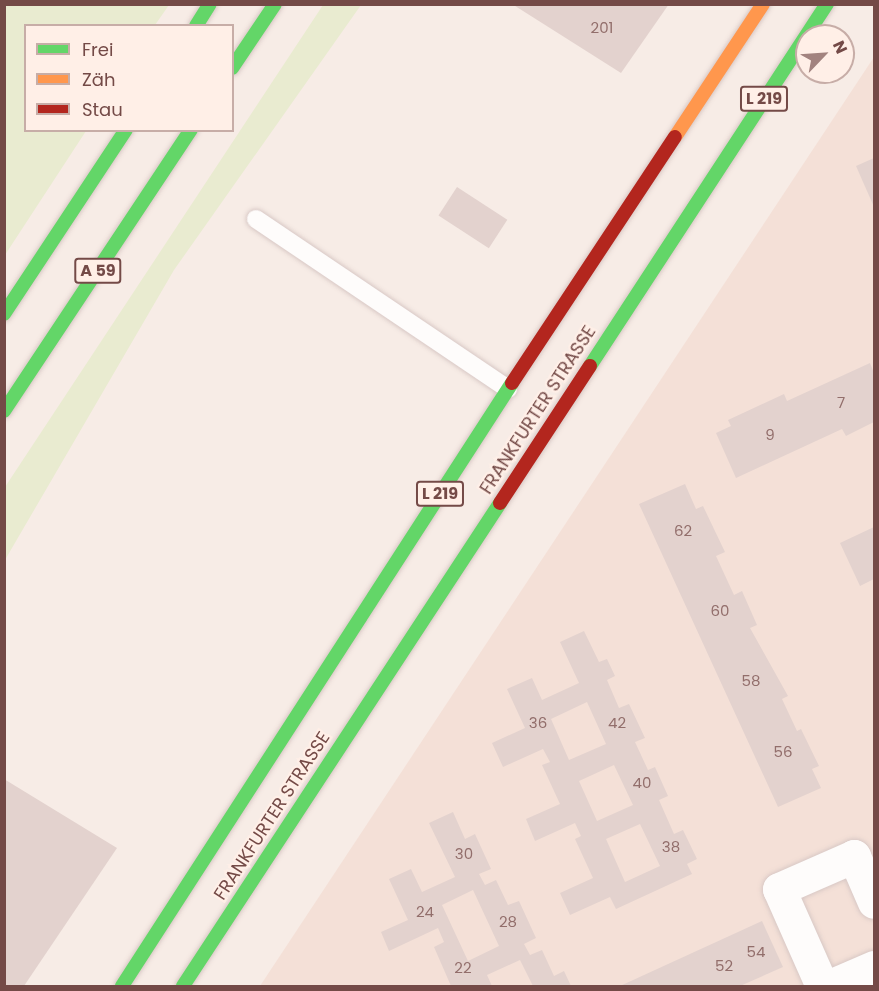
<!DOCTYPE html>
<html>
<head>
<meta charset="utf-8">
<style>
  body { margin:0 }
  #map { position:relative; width:879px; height:991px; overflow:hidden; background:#f7ece6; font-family:Poppins,sans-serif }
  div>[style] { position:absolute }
  .residential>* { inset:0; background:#f4e0d7 }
  .green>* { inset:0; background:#e9ebd0 }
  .building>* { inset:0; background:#e3d2ce; transform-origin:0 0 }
  .roads { filter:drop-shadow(0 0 2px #d8c8c5) drop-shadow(0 0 2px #d8c8c5) }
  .lane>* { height:18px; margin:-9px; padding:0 9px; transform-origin:9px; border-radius:9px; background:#fefcfb }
  .street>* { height:33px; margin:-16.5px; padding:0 16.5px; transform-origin:16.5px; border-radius:16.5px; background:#fefcfb }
  .fast>* { height:14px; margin:-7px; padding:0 7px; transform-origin:7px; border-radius:7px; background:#63d668 }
  .slow>* { height:14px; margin:-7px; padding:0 7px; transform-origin:7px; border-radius:7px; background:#ff974d }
  .jam>* { height:14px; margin:-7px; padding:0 7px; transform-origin:7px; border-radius:7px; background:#b3261e }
  span { translate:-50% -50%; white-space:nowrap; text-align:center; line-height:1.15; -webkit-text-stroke:4.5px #ffefe7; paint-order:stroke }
  .number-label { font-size:15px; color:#926e6b }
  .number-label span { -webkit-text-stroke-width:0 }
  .shield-label span { padding:2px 4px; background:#ffefe7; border:2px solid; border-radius:4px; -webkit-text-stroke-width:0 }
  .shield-label { font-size:16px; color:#744a47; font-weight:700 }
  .street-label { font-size:18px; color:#744a47 }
  .frame { position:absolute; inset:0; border:6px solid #744a47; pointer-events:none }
  .legend { position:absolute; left:24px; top:24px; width:210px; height:108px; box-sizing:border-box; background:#ffefe7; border:2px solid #c7ada7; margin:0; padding:8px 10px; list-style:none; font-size:18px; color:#744a47 }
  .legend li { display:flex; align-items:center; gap:12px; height:30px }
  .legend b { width:30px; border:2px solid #c7ada7 }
  .north { position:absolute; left:795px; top:24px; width:60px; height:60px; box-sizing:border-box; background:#ffefe7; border:2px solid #c7ada7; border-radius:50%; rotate:65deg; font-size:16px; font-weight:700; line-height:24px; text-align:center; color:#744a47 }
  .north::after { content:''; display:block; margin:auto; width:21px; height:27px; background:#a2837f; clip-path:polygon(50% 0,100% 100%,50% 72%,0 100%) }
</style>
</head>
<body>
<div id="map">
  <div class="residential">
    <i style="clip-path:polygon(874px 57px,874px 986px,260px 986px)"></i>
  </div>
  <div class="green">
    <i style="clip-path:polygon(5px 4px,169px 5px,155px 25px,26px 26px,26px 130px,86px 131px,5px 255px)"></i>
    <i style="clip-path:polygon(323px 5px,361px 5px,174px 270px,5px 560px,5px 487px)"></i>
  </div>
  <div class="building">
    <i style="clip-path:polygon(512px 4px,669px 4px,621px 73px)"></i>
    <i style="clip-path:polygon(874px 158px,874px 207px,856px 166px)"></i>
    <i style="left:457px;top:187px;width:60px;height:34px;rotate:33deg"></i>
    <i style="clip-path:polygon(870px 363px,874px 373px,874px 422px,846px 436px,842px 429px,736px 478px,716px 433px,731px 426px,728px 420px,784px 394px,787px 401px)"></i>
    <i style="clip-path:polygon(685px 484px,696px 509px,703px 506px,725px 552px,716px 556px,734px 595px,742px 591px,757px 625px,750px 628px,788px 696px,782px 699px,797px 731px,801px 729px,819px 766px,812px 769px,821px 788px,778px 807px,639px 504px)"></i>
    <i style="clip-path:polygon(874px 527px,874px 579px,860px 586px,840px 543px)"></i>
    <i style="clip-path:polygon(evenodd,584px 631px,599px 662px,607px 659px,615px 676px,607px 680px,619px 708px,629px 704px,645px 738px,635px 742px,648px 770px,655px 767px,668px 796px,659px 800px,674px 834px,683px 830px,697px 859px,687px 864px,692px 874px,616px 909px,610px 897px,570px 915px,560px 893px,593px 878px,575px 839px,581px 836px,575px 823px,535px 841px,526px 819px,560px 804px,542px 765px,550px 762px,543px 749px,503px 767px,492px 743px,525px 728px,507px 689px,532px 678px,542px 700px,579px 683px,560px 642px,584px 631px,587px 702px,606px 744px,569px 760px,551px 719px,587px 702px,584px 631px,614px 765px,633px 805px,597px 821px,579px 781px,614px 765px,584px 631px,640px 824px,660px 866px,625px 882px,606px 839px,640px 824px)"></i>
    <i style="clip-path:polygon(4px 779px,117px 848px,24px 986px,4px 986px)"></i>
    <i style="clip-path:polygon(evenodd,453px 812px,465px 839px,475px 834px,491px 869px,479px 874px,485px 885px,496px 880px,508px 905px,519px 901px,536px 938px,524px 944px,530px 955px,542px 950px,554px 976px,564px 971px,571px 986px,533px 986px,520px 960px,487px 975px,492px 986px,451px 986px,434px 947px,444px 942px,438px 928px,389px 951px,381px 932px,408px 920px,389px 879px,411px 869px,422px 892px,455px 877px,429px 823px,453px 812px,473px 890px,499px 946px,468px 961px,442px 905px,473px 890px)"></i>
    <i style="clip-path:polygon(762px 921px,783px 967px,740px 986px,620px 986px)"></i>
  </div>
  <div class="roads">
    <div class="lane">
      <i style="left:256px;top:219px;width:304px;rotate:34deg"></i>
    </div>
    <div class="street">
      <i style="left:822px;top:986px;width:106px;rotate:-113.9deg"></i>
      <i style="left:779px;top:889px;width:82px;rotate:-23.7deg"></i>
      <i style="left:854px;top:856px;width:50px;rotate:66.5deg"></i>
      <i style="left:830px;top:986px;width:48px;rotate:-23.4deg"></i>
    </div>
    <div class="fast">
      <i style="left:196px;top:26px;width:26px;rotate:-58deg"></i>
      <i style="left:232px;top:68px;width:77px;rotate:-56.1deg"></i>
      <i style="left:4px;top:314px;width:221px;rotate:-56.5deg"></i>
      <i style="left:590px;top:366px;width:433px;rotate:-56.8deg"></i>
      <i style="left:4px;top:411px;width:338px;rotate:-56.4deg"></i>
      <i style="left:122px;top:986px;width:718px;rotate:-57.11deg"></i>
      <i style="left:183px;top:986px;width:578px;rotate:-56.72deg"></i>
    </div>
    <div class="slow">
      <i style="left:675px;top:137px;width:159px;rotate:-56.5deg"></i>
    </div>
    <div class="jam">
      <i style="left:512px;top:383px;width:295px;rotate:-56.5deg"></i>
      <i style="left:500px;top:503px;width:164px;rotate:-56.7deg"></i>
    </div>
  </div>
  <div class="number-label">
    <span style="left:602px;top:28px">201</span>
    <span style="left:841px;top:403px">7</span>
    <span style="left:770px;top:435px">9</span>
    <span style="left:683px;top:531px">62</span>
    <span style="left:720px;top:611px">60</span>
    <span style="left:751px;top:681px">58</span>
    <span style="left:538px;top:723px">36</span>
    <span style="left:617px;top:723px">42</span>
    <span style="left:783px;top:752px">56</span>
    <span style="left:642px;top:783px">40</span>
    <span style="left:671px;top:847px">38</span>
    <span style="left:464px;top:854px">30</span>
    <span style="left:425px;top:912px">24</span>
    <span style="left:508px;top:922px">28</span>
    <span style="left:756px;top:952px">54</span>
    <span style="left:724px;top:966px">52</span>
    <span style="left:463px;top:968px">22</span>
  </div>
  <div class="shield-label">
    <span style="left:764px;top:99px">L 219</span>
    <span style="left:98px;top:271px">A 59</span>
    <span style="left:440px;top:494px">L 219</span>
  </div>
  <div class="street-label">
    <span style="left:538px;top:410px;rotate:-57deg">FRANKFURTER STRASSE</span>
    <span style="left:272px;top:816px;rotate:-57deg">FRANKFURTER STRASSE</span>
  </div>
  <div class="frame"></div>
  <ul class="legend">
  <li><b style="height:8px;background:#63d668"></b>Frei</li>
  <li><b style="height:8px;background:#ff974d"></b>Zäh</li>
  <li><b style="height:8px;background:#b3261e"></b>Stau</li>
  </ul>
  <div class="north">N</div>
</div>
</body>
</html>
